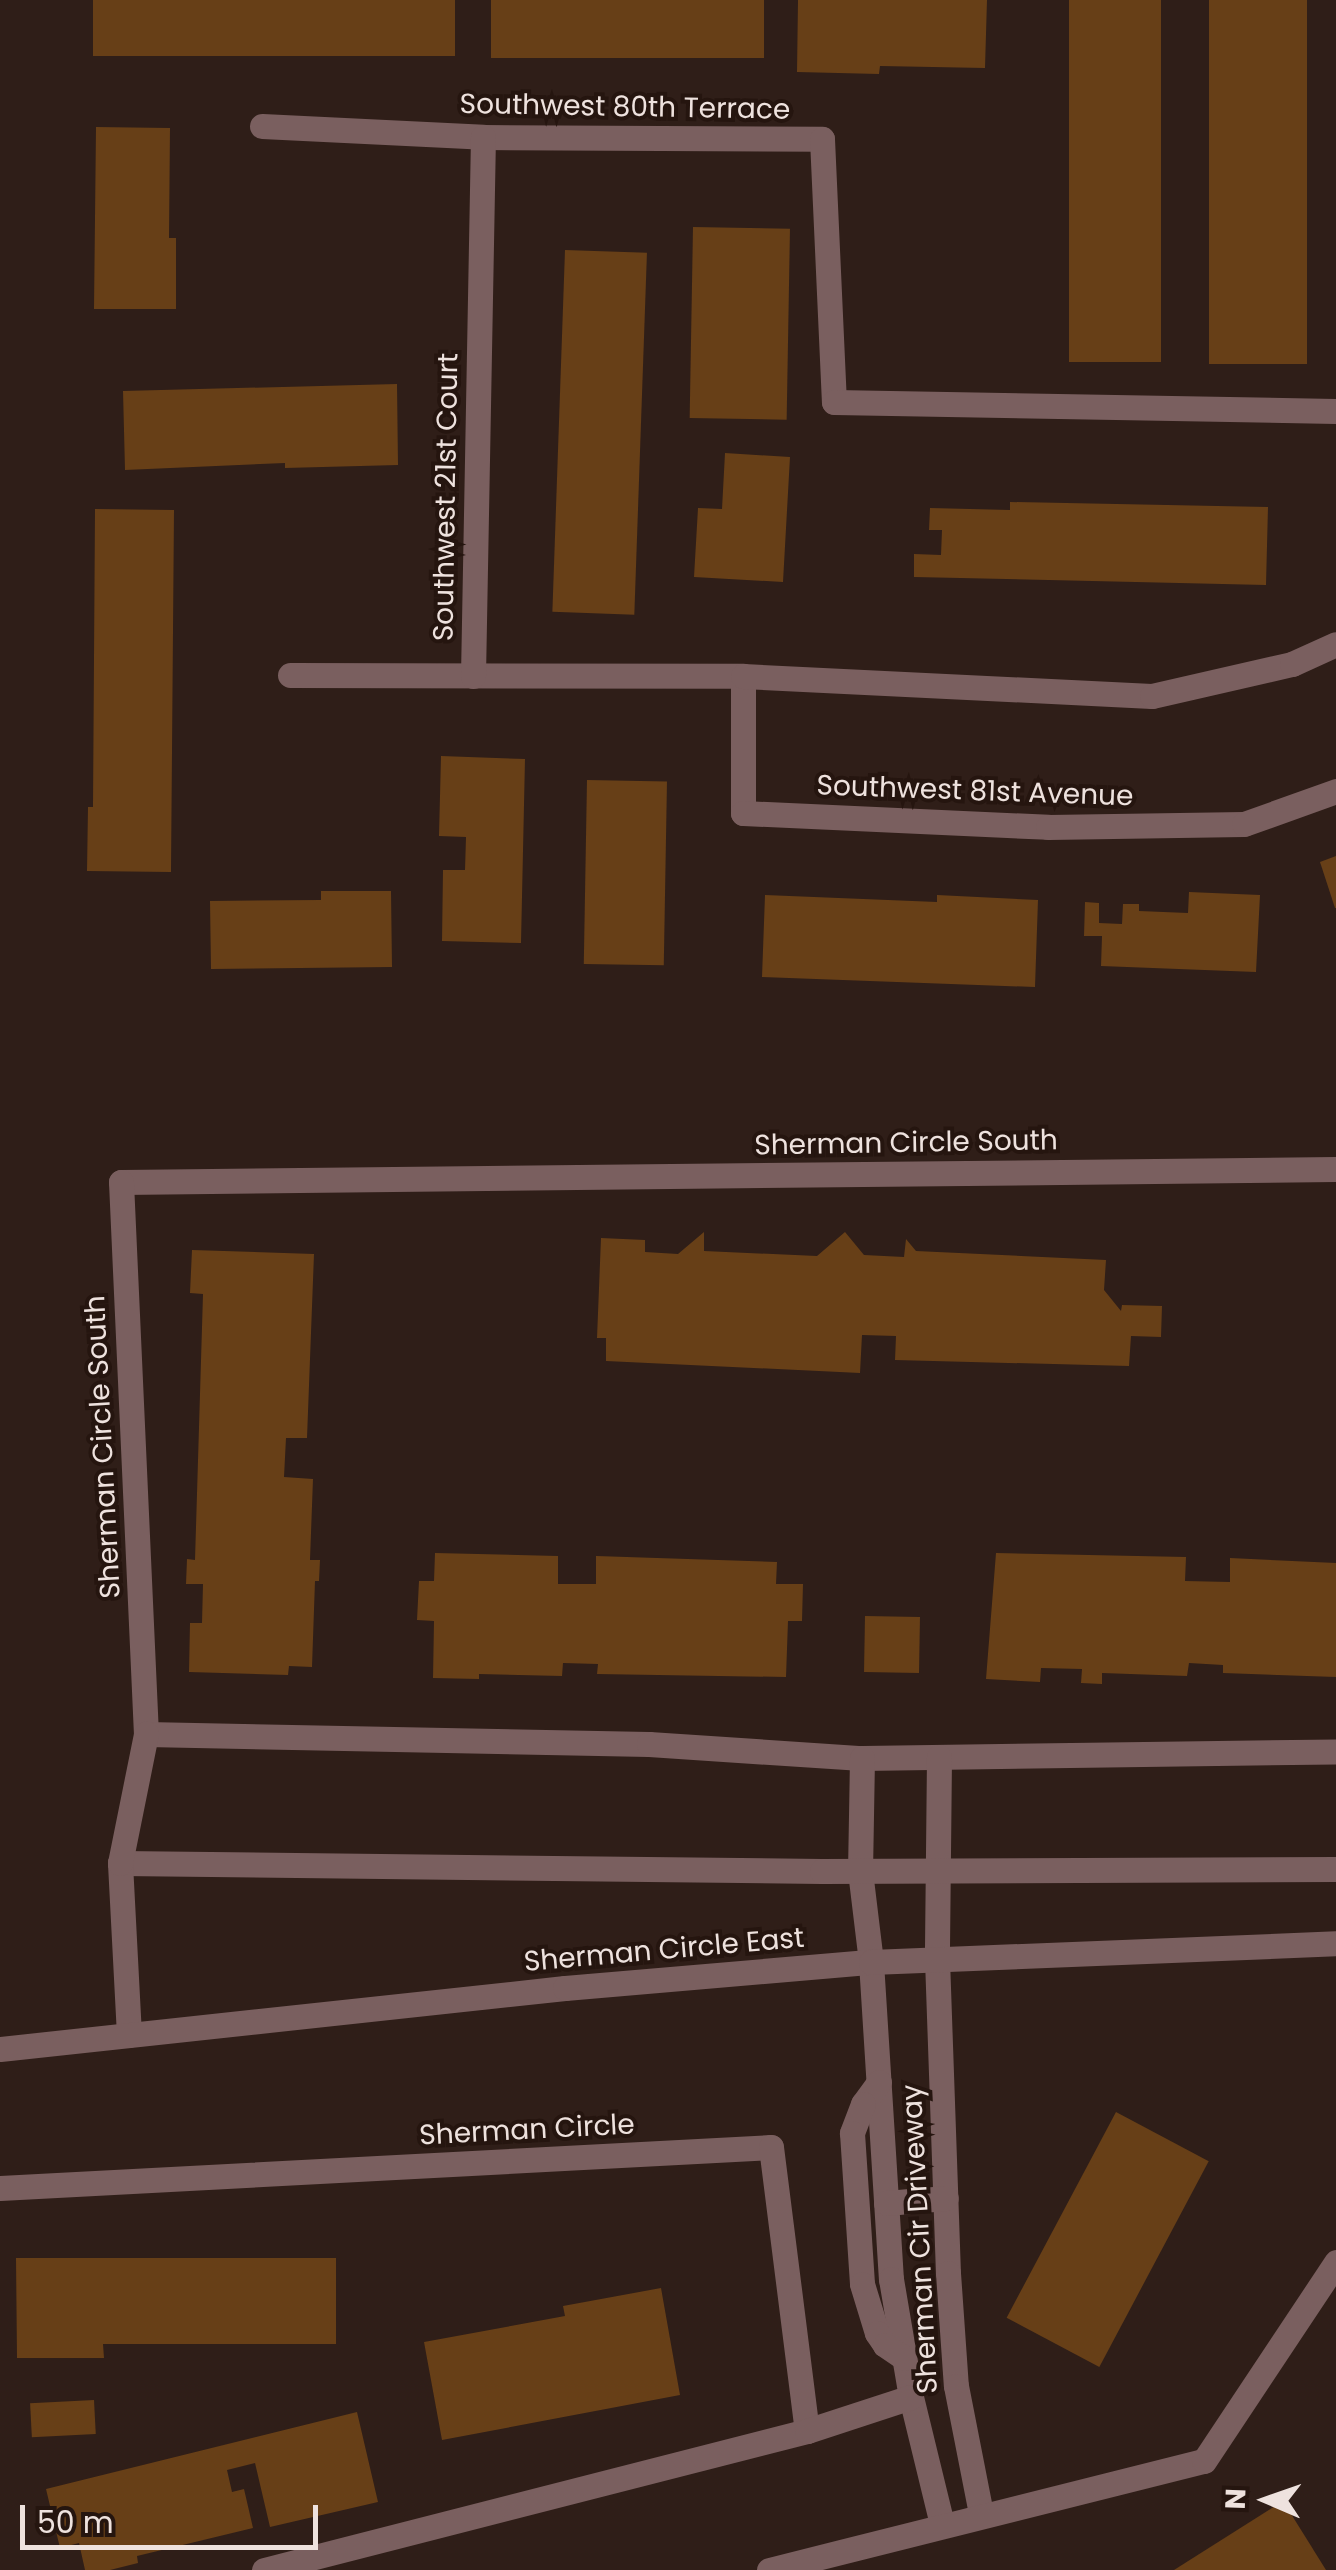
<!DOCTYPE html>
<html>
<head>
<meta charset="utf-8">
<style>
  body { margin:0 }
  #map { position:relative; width:1336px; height:2570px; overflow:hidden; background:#2f1e18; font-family:Poppins,sans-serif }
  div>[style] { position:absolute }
  .building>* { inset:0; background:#673f17; transform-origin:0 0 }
  .minor>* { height:25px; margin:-12.5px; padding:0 12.5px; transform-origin:12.5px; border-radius:12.5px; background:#7a5f5f }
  span { translate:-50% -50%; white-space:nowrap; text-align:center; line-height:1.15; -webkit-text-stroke:8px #25150f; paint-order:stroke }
  .street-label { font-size:28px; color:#eee2de }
  .north { position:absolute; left:1216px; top:2450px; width:100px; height:100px; -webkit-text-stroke:8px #25150f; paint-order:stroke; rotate:272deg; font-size:28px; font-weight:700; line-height:40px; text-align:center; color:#eee2de }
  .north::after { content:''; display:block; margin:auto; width:35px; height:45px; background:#eee2de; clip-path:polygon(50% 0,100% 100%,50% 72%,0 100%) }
  .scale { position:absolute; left:20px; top:2505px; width:298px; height:45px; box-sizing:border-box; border:5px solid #eee2de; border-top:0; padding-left:12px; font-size:30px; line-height:35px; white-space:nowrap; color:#eee2de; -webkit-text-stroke:8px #25150f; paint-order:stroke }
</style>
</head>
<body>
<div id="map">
  <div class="building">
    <i style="left:93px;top:0;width:362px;height:56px"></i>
    <i style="left:491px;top:0;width:273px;height:58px"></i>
    <i style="clip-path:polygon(798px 0,987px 0,985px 68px,880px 66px,879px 74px,797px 72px)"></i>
    <i style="left:1069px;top:0;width:92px;height:362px"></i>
    <i style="left:1209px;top:0;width:98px;height:364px"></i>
    <i style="clip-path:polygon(96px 127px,170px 128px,169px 238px,176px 238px,176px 309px,94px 309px)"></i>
    <i style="left:693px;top:227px;width:97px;height:191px;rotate:1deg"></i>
    <i style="left:565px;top:250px;width:82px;height:362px;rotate:2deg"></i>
    <i style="clip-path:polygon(397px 384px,398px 465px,285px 468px,285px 463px,125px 470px,123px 391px)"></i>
    <i style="clip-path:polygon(725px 453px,790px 457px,783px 582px,694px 577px,698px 508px,722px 509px)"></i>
    <i style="clip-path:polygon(1010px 502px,1268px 507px,1266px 585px,914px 577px,914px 554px,941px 555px,942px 530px,929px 530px,930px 508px,1010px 510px)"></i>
    <i style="clip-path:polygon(95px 509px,174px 510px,171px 872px,87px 871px,88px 807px,93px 807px)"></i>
    <i style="clip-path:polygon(441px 756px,525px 759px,521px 943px,442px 941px,443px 870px,465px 870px,466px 837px,439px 836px)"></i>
    <i style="left:587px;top:780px;width:80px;height:184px;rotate:1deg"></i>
    <i style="clip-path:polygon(1336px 856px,1336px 908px,1335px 908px,1320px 862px)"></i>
    <i style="clip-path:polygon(321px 891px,391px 891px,392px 967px,211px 969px,210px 901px,321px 900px)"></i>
    <i style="clip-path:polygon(1189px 892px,1260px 895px,1256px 972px,1101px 966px,1102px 936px,1084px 936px,1085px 902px,1099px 903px,1099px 923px,1122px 924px,1123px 904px,1139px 904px,1139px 911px,1188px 913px)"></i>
    <i style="clip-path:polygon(765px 895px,937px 902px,937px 895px,1038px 900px,1035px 987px,762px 977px)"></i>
    <i style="clip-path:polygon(704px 1232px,704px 1251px,817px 1256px,845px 1232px,864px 1255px,904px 1257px,906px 1239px,916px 1251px,1106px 1260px,1104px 1290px,1121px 1311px,1122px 1305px,1162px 1306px,1161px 1337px,1131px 1336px,1129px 1366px,895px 1360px,896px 1336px,862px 1335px,860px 1373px,606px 1361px,606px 1338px,597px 1338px,601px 1238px,645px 1240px,645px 1252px,678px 1254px)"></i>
    <i style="clip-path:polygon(192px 1250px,314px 1254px,307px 1438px,286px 1438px,284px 1477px,313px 1479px,310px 1560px,320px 1560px,319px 1581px,315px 1581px,312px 1667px,289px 1666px,288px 1675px,189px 1672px,190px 1623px,202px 1623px,203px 1584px,186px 1584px,187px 1559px,195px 1560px,203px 1294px,190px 1293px)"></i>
    <i style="clip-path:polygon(435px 1553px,558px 1556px,558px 1584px,596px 1584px,596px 1556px,777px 1562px,776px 1584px,803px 1584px,802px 1621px,788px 1621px,786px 1677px,597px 1674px,598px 1664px,563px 1663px,562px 1676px,479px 1674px,479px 1679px,433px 1678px,434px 1621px,417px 1620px,419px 1581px,434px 1581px)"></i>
    <i style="clip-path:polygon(996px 1553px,1186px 1557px,1185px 1581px,1230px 1582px,1230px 1558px,1336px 1563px,1336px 1677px,1223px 1673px,1223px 1665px,1189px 1663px,1187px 1676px,1102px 1673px,1102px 1684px,1081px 1683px,1082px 1669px,1041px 1668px,1040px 1682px,986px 1679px)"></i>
    <i style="left:865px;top:1616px;width:55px;height:56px;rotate:1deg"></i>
    <i style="left:1116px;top:2112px;width:105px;height:233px;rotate:28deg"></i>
    <i style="clip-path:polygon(16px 2258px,336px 2258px,336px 2344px,103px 2344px,104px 2358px,17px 2358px)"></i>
    <i style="clip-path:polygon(661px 2288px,680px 2395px,442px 2440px,424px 2342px,565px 2316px,563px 2306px)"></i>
    <i style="left:94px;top:2400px;width:34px;height:64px;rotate:87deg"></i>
    <i style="clip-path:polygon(357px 2412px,378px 2502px,270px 2527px,255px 2463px,227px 2470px,232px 2492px,244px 2489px,253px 2528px,137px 2556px,138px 2563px,110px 2570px,85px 2570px,79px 2543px,60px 2548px,46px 2489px)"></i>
    <i style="clip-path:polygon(1283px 2501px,1326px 2570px,1174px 2570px)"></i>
  </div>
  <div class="minor">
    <i style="left:262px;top:126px;width:221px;rotate:2.8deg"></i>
    <i style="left:483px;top:137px;width:339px;rotate:0.3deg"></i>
    <i style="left:822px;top:139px;width:263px;rotate:87.4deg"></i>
    <i style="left:834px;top:402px;width:502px;rotate:1.03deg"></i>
    <i style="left:290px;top:675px;width:453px;rotate:0.1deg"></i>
    <i style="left:743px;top:676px;width:137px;rotate:90deg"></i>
    <i style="left:743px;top:813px;width:305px;rotate:2.6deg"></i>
    <i style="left:1048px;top:827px;width:196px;rotate:-0.9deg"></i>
    <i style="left:1244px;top:824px;width:98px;rotate:-19.7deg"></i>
    <i style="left:473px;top:676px;width:539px;rotate:-88.94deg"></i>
    <i style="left:743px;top:676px;width:409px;rotate:2.8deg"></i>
    <i style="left:1152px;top:696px;width:144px;rotate:-12.9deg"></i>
    <i style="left:1292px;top:664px;width:48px;rotate:-24.4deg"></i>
    <i style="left:1336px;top:1169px;width:1215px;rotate:179.39deg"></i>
    <i style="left:121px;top:1182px;width:553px;rotate:87.41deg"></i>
    <i style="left:146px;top:1734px;width:503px;rotate:1.14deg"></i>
    <i style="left:649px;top:1744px;width:213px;rotate:3.8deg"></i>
    <i style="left:862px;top:1758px;width:474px;rotate:-0.8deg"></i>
    <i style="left:939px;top:1757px;width:202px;rotate:90.6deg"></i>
    <i style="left:937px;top:1959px;width:314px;rotate:88deg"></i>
    <i style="left:948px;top:2273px;width:113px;rotate:86deg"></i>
    <i style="left:956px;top:2386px;width:130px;rotate:78.9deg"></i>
    <i style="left:862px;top:1758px;width:113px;rotate:91deg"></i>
    <i style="left:860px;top:1871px;width:92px;rotate:83.1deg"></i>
    <i style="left:871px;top:1962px;width:318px;rotate:86.4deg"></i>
    <i style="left:891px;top:2279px;width:120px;rotate:80.4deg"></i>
    <i style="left:911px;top:2397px;width:131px;rotate:76.3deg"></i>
    <i style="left:120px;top:1863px;width:702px;rotate:0.65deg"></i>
    <i style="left:822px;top:1871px;width:514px;rotate:-0.22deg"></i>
    <i style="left:129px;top:2035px;width:172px;rotate:-93deg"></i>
    <i style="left:120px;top:1863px;width:132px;rotate:-78.6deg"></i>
    <i style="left:0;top:2049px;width:568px;rotate:-6.16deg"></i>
    <i style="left:565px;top:1988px;width:307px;rotate:-4.9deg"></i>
    <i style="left:871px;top:1962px;width:465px;rotate:-2.3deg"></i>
    <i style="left:879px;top:2082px;width:27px;rotate:126deg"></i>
    <i style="left:863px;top:2104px;width:31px;rotate:111deg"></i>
    <i style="left:852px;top:2133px;width:151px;rotate:86.2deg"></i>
    <i style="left:862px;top:2284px;width:51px;rotate:73deg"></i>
    <i style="left:877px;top:2333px;width:14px;rotate:56deg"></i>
    <i style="left:885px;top:2345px;width:23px;rotate:34deg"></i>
    <i style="left:0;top:2188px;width:772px;rotate:-3.04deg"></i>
    <i style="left:771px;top:2147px;width:286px;rotate:82.8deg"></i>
    <i style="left:886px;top:2203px;width:60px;rotate:-4.8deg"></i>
    <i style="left:264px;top:2570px;width:561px;rotate:-14.36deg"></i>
    <i style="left:807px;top:2431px;width:109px;rotate:-18.1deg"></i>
    <i style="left:769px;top:2570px;width:448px;rotate:-14.1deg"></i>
    <i style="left:1204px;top:2461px;width:239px;rotate:-56.4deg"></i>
  </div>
  <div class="street-label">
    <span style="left:625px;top:107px;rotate:1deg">Southwest 80th Terrace</span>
    <span style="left:446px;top:497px;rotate:-89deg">Southwest 21st Court</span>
    <span style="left:975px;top:791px;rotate:2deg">Southwest 81st Avenue</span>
    <span style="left:906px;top:1143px;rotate:-1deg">Sherman Circle South</span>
    <span style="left:103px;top:1447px;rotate:-93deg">Sherman Circle South</span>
    <span style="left:664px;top:1950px;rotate:-5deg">Sherman Circle East</span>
    <span style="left:527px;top:2130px;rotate:-3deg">Sherman Circle</span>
    <span style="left:920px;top:2239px;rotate:-93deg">Sherman Cir Driveway</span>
  </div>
  <div class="north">N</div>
  <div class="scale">50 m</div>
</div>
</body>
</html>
